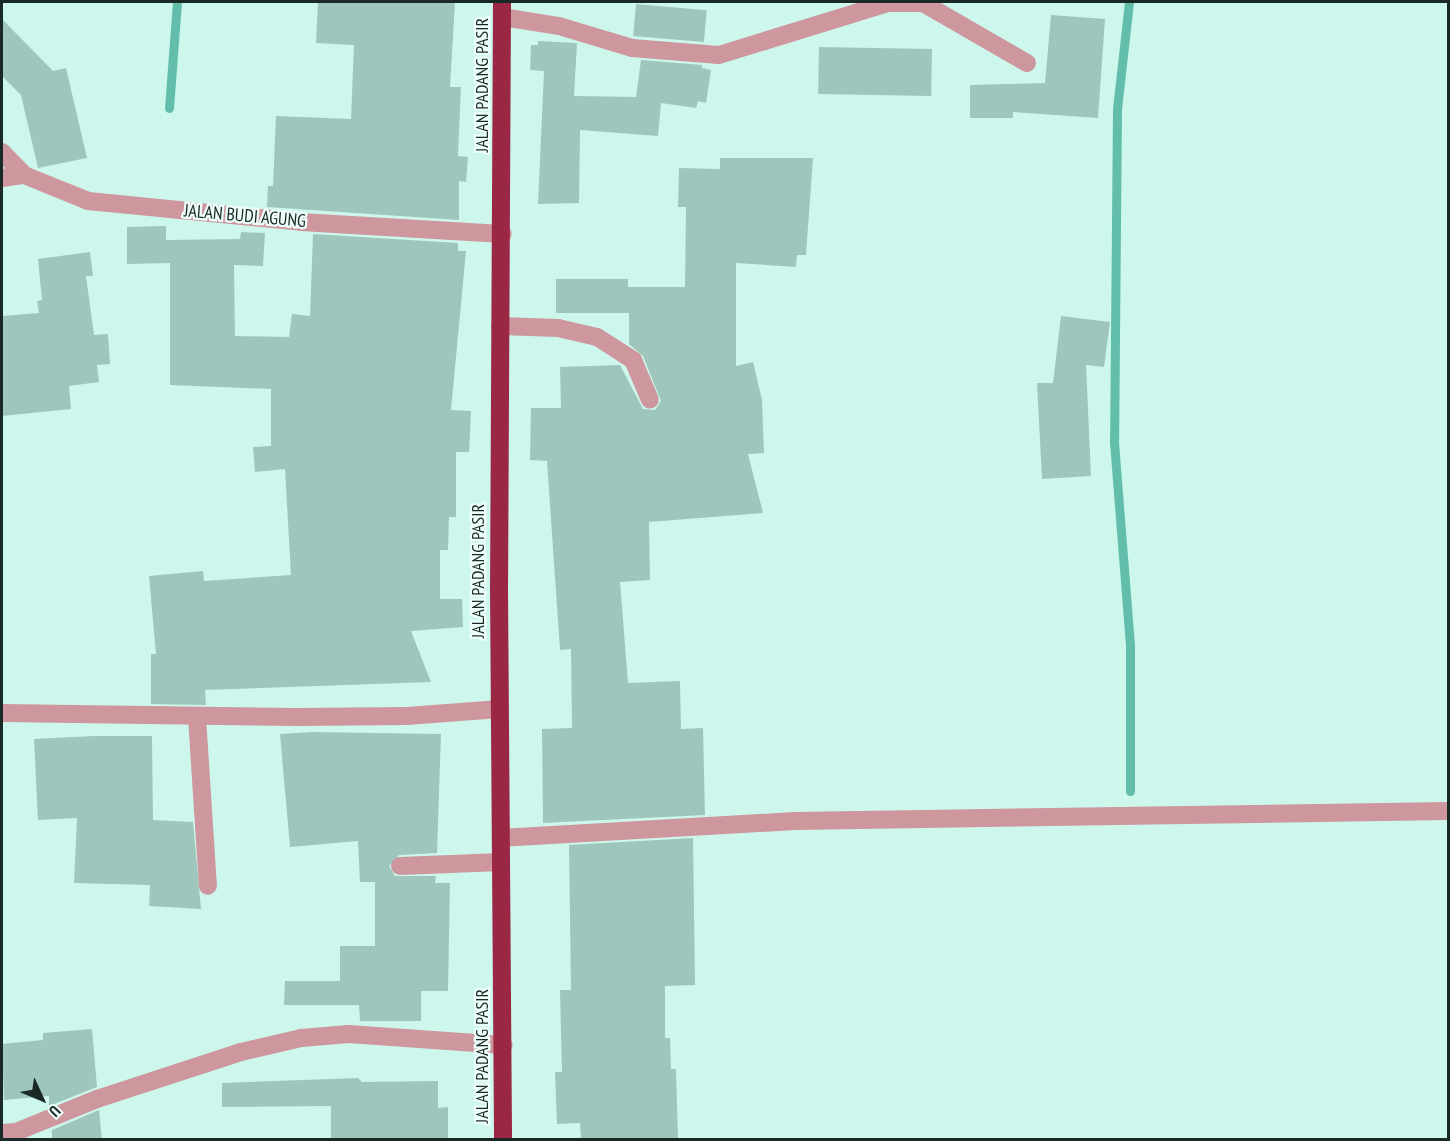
<!DOCTYPE html>
<html>
<head>
<meta charset="utf-8">
<style>
  body { margin:0 }
  #map { position:relative; width:1450px; height:1141px; overflow:hidden; background:#cdf7ed; font-family:"PT Sans Narrow",sans-serif }
  div>[style] { position:absolute }
  .stream>* { height:9px; margin:-4.5px; padding:0 4.5px; transform-origin:4.5px; border-radius:4.5px; background:#63bdab }
  .building>* { inset:0; background:#9ec6bd; transform-origin:0 0 }
  .minor>* { height:18px; margin:-9px; padding:0 9px; transform-origin:9px; border-radius:9px; background:#ce969d }
  .highway>* { height:18px; margin:-9px; padding:0 9px; transform-origin:9px; border-radius:9px; background:#9a2744 }
  span { translate:-50% -50%; white-space:nowrap; text-align:center; line-height:1.15; -webkit-text-stroke:4.5px #eefefa; paint-order:stroke }
  .street-label { font-size:18px; color:#192925 }
  .frame { position:absolute; inset:0; border:3px solid #192925; pointer-events:none }
  .north { position:absolute; left:12px; top:1069px; width:60px; height:60px; -webkit-text-stroke:4px #eefefa; paint-order:stroke; rotate:134deg; font-size:16px; font-weight:700; line-height:24px; text-align:center; color:#192925 }
  .north::after { content:''; display:block; margin:auto; width:21px; height:27px; background:#192925; clip-path:polygon(50% 0,100% 100%,50% 72%,0 100%) }
</style>
</head>
<body>
<div id="map">
  <div class="stream">
    <i style="left:1129px;top:2px;width:108px;rotate:96.4deg"></i>
    <i style="left:1117px;top:109px;width:333px;rotate:90.5deg"></i>
    <i style="left:1114px;top:442px;width:205px;rotate:85.5deg"></i>
    <i style="left:1130px;top:646px;width:145px;rotate:90deg"></i>
    <i style="left:169px;top:108px;width:106px;rotate:-85.7deg"></i>
  </div>
  <div class="building">
    <i style="clip-path:polygon(318px 2px,455px 2px,450px 87px,461px 87px,458px 156px,468px 157px,466px 182px,459px 181px,459px 220px,267px 207px,268px 186px,273px 186px,276px 116px,351px 119px,354px 45px,316px 43px)"></i>
    <i style="left:636px;top:4px;width:71px;height:32px;rotate:5deg"></i>
    <i style="clip-path:polygon(1051px 15px,1105px 19px,1098px 118px,1013px 112px,1013px 118px,970px 118px,970px 85px,1045px 83px)"></i>
    <i style="clip-path:polygon(2px 19px,53px 71px,66px 68px,87px 158px,38px 168px,21px 95px,2px 76px)"></i>
    <i style="clip-path:polygon(538px 41px,577px 43px,574px 96px,636px 97px,641px 60px,702px 65px,702px 68px,711px 70px,706px 103px,698px 101px,696px 108px,661px 103px,658px 136px,580px 130px,579px 203px,538px 204px,544px 71px,530px 70px,531px 45px,538px 45px)"></i>
    <i style="left:819px;top:47px;width:113px;height:47px;rotate:1deg"></i>
    <i style="clip-path:polygon(720px 158px,813px 158px,806px 255px,797px 255px,796px 267px,736px 263px,736px 366px,753px 362px,762px 400px,764px 453px,748px 454px,763px 513px,649px 522px,650px 580px,620px 582px,628px 683px,680px 681px,681px 729px,703px 728px,705px 815px,543px 823px,542px 729px,572px 728px,571px 649px,560px 650px,547px 461px,530px 460px,531px 408px,561px 408px,560px 367px,620px 365px,643px 409px,655px 410px,661px 401px,643px 356px,629px 344px,629px 313px,556px 313px,556px 279px,628px 279px,628px 287px,685px 287px,686px 207px,678px 207px,679px 168px,720px 169px)"></i>
    <i style="clip-path:polygon(166px 226px,166px 240px,240px 239px,241px 232px,265px 233px,263px 266px,234px 265px,235px 336px,289px 337px,292px 314px,310px 316px,313px 234px,458px 243px,458px 251px,466px 251px,451px 410px,471px 411px,469px 452px,456px 452px,456px 517px,449px 517px,448px 550px,440px 550px,440px 599px,462px 599px,463px 627px,411px 631px,431px 682px,205px 690px,206px 705px,151px 704px,151px 654px,156px 654px,149px 576px,203px 571px,204px 581px,291px 575px,285px 469px,255px 472px,253px 447px,271px 446px,271px 389px,170px 385px,170px 263px,127px 264px,127px 227px)"></i>
    <i style="clip-path:polygon(90px 252px,93px 276px,86px 276px,94px 335px,108px 334px,110px 364px,97px 365px,99px 382px,69px 386px,71px 409px,2px 416px,2px 316px,39px 313px,37px 301px,42px 300px,38px 259px)"></i>
    <i style="clip-path:polygon(1061px 316px,1110px 322px,1104px 367px,1086px 365px,1091px 476px,1042px 479px,1037px 383px,1053px 383px)"></i>
    <i style="clip-path:polygon(313px 732px,441px 734px,437px 853px,399px 855px,389px 866px,395px 876px,436px 876px,435px 883px,450px 883px,448px 991px,421px 991px,421px 1021px,360px 1021px,359px 1005px,284px 1005px,285px 981px,340px 981px,340px 946px,375px 946px,375px 882px,360px 882px,358px 841px,290px 847px,280px 734px)"></i>
    <i style="clip-path:polygon(94px 736px,152px 736px,153px 820px,193px 822px,201px 909px,149px 906px,150px 885px,74px 883px,77px 818px,38px 820px,34px 739px)"></i>
    <i style="clip-path:polygon(693px 838px,695px 985px,665px 986px,665px 1038px,670px 1038px,671px 1069px,676px 1069px,678px 1140px,581px 1140px,580px 1123px,557px 1124px,555px 1072px,562px 1072px,560px 990px,571px 990px,569px 845px)"></i>
    <i style="clip-path:polygon(92px 1029px,97px 1087px,49px 1106px,49px 1096px,4px 1100px,2px 1044px,43px 1040px,43px 1033px)"></i>
    <i style="clip-path:polygon(358px 1078px,362px 1082px,438px 1081px,438px 1108px,448px 1107px,448px 1140px,331px 1140px,331px 1106px,222px 1107px,222px 1083px)"></i>
    <i style="clip-path:polygon(99px 1110px,102px 1140px,52px 1140px,52px 1130px)"></i>
  </div>
  <div class="minor">
    <i style="left:502px;top:17px;width:58px;rotate:9deg"></i>
    <i style="left:559px;top:26px;width:76px;rotate:16.8deg"></i>
    <i style="left:632px;top:48px;width:87px;rotate:4.6deg"></i>
    <i style="left:719px;top:55px;width:177px;rotate:-17.1deg"></i>
    <i style="left:888px;top:3px;width:35px"></i>
    <i style="left:923px;top:3px;width:120px;rotate:30deg"></i>
    <i style="left:2px;top:152px;width:32px;rotate:46deg"></i>
    <i style="left:24px;top:175px;width:69px;rotate:22.1deg"></i>
    <i style="left:88px;top:201px;width:214px;rotate:5.6deg"></i>
    <i style="left:301px;top:222px;width:202px;rotate:3.4deg"></i>
    <i style="left:2px;top:178px;width:22px;rotate:-8deg"></i>
    <i style="left:500px;top:326px;width:58px;rotate:2deg"></i>
    <i style="left:558px;top:328px;width:40px;rotate:13deg"></i>
    <i style="left:597px;top:337px;width:43px;rotate:32.6deg"></i>
    <i style="left:633px;top:360px;width:43px;rotate:67deg"></i>
    <i style="left:2px;top:713px;width:295px;rotate:0.8deg"></i>
    <i style="left:297px;top:717px;width:110px;rotate:-0.5deg"></i>
    <i style="left:407px;top:716px;width:93px;rotate:-4.3deg"></i>
    <i style="left:197px;top:717px;width:169px;rotate:86.3deg"></i>
    <i style="left:501px;top:838px;width:294px;rotate:-3.3deg"></i>
    <i style="left:795px;top:821px;width:653px;rotate:-0.88deg"></i>
    <i style="left:400px;top:866px;width:101px;rotate:-2.3deg"></i>
    <i style="left:2px;top:1133px;width:14px;rotate:-4deg"></i>
    <i style="left:16px;top:1132px;width:87px;rotate:-22.2deg"></i>
    <i style="left:97px;top:1099px;width:151px;rotate:-18.1deg"></i>
    <i style="left:241px;top:1052px;width:62px;rotate:-13.1deg"></i>
    <i style="left:301px;top:1038px;width:48px;rotate:-4.8deg"></i>
    <i style="left:349px;top:1034px;width:155px;rotate:4.1deg"></i>
  </div>
  <div class="highway">
    <i style="left:502px;top:2px;width:587px;rotate:90.29deg"></i>
    <i style="left:499px;top:589px;width:551px;rotate:89.58deg"></i>
  </div>
  <div class="street-label">
    <span style="left:482px;top:85px;rotate:-90deg">JALAN PADANG PASIR</span>
    <span style="left:245px;top:216px;rotate:5deg">JALAN BUDI AGUNG</span>
    <span style="left:478px;top:571px;rotate:-90deg">JALAN PADANG PASIR</span>
    <span style="left:482px;top:1056px;rotate:-90deg">JALAN PADANG PASIR</span>
  </div>
  <div class="frame"></div>
  <div class="north">U</div>
</div>
</body>
</html>
